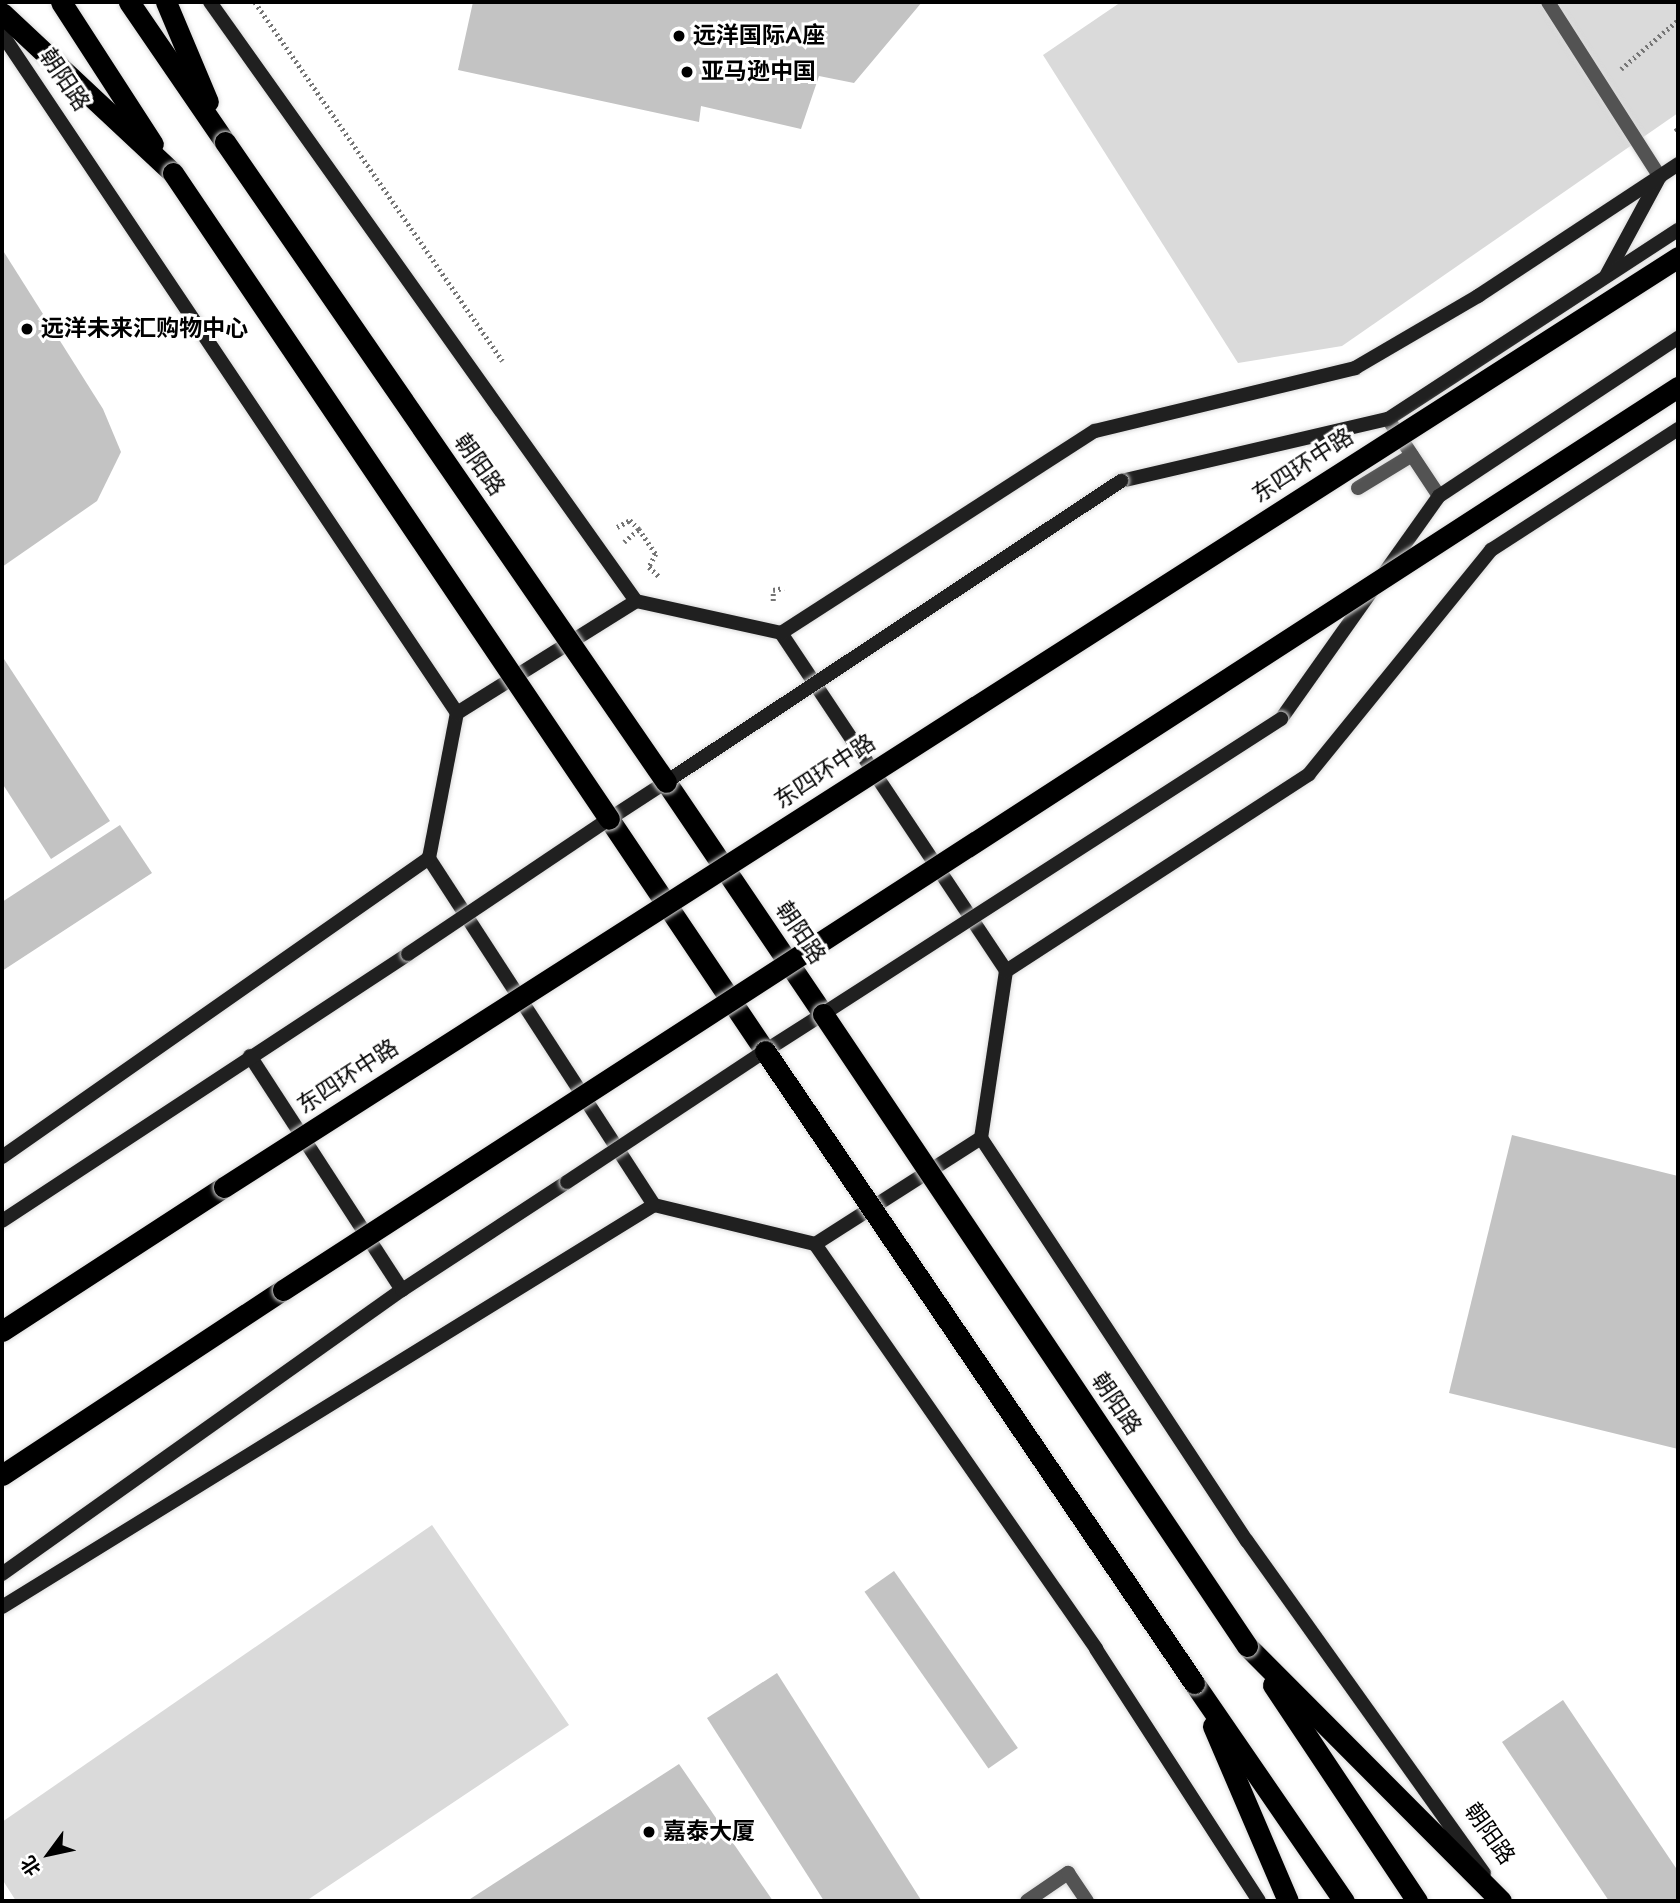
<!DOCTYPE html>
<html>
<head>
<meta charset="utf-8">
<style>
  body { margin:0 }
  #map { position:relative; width:1680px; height:1903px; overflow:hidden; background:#fff; font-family:"Varela Round","Noto Sans SC",sans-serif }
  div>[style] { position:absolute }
  .green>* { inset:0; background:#dadada }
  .building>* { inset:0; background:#c3c3c3; transform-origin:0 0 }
  .path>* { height:4.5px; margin-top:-2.25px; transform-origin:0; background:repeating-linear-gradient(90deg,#757575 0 2px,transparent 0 5.5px) }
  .roads { filter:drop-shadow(0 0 2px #dbdbdb) drop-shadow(0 0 2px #dbdbdb) }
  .lane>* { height:14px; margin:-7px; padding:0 7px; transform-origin:7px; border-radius:7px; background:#535353 }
  .secondary>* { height:14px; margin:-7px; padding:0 7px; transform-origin:7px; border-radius:7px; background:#202020 }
  .highway>* { height:21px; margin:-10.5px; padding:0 10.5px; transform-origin:10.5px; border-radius:10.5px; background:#000 }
  .bridges { filter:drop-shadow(0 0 2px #dbdbdb) drop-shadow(0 0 2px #dbdbdb) }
  .secondary-bridge>* { height:14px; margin:-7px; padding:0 7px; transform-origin:7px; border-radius:7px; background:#202020 }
  .highway-bridge>* { height:21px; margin:-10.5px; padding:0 10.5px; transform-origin:10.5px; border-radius:10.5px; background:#000 }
  .dots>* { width:19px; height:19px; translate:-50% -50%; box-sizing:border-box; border:4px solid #fff; border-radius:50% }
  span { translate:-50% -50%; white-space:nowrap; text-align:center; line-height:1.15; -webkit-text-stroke:6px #fff; paint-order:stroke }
  .poi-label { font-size:23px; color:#000; font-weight:700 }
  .left { translate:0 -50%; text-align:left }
  .street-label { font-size:23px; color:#000 }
  .frame { position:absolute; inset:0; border:4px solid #000; pointer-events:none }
  .north { position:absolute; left:14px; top:1819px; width:70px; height:70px; -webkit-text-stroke:5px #fff; paint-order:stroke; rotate:237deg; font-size:19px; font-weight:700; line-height:28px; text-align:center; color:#000 }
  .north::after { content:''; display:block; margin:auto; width:24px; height:32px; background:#000; clip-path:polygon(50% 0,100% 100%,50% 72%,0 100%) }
</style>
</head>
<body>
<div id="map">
  <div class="green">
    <i style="clip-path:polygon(1121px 2px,1678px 2px,1678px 113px,1342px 346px,1238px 363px,1043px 55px)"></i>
    <i style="clip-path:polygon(432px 1525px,569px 1725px,306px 1901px,16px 1901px,2px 1879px,2px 1822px)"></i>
  </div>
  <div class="building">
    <i style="clip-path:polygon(473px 2px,922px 2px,854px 83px,819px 76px,801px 129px,701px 106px,699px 122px,458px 70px)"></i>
    <i style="clip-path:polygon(2px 249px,103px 409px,121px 452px,97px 501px,2px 567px)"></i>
    <i style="clip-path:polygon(2px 656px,110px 821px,51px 859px,2px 783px)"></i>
    <i style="clip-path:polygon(120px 825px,152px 873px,2px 971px,2px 902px)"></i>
    <i style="clip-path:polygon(1512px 1135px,1678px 1176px,1678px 1449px,1449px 1393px)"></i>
    <i style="left:894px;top:1571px;width:216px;height:36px;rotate:55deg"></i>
    <i style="clip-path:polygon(777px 1673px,921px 1900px,919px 1901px,824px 1901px,707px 1718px)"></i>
    <i style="clip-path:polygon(1563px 1700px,1678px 1871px,1678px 1901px,1609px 1901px,1502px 1742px)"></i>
    <i style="clip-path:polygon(679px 1764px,773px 1901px,467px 1901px)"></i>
  </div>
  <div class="path">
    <i style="left:255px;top:2px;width:436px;rotate:55.4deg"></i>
    <i style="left:1621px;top:69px;width:75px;rotate:-40.7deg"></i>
    <i style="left:1675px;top:131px;width:4px;rotate:-34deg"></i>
    <i style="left:617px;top:527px;width:15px;rotate:-28deg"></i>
    <i style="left:630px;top:520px;width:13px;rotate:45deg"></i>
    <i style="left:639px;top:529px;width:30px;rotate:56deg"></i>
    <i style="left:656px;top:554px;width:15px;rotate:118deg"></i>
    <i style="left:649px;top:567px;width:16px;rotate:43deg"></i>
    <i style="left:624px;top:542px;width:20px;rotate:-41deg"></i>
    <i style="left:773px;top:601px;width:11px;rotate:-90deg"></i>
    <i style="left:773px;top:590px;width:11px;rotate:-10deg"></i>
  </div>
  <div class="roads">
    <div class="lane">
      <i style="left:1548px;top:2px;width:208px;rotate:57.4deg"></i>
      <i style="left:1388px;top:419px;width:92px;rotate:56.5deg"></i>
      <i style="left:1358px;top:488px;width:63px;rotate:-31.4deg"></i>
      <i style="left:1027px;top:1901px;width:50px;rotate:-34.3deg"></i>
      <i style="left:1068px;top:1873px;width:34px;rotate:56deg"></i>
    </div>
    <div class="secondary">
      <i style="left:210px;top:2px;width:735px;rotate:54.58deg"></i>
      <i style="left:2px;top:34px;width:817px;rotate:56.17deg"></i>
      <i style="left:1606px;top:276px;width:109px;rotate:-61.6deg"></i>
      <i style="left:1121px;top:481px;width:274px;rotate:-13.1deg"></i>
      <i style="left:1388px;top:419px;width:346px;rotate:-33.1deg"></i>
      <i style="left:1385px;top:572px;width:93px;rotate:-54.6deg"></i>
      <i style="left:1439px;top:496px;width:287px;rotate:-33.5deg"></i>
      <i style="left:636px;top:601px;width:148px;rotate:12.4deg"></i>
      <i style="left:781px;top:633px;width:406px;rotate:56.3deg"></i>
      <i style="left:1006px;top:971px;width:169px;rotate:98.5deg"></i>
      <i style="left:981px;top:1138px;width:197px;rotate:147.4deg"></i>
      <i style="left:815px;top:1244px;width:166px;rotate:-166.4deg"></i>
      <i style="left:654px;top:1205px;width:414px;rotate:-123deg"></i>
      <i style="left:429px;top:858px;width:148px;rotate:-79.1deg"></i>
      <i style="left:457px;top:713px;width:211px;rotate:-32deg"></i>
      <i style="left:781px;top:633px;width:373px;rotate:-32.8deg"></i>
      <i style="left:1095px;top:431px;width:268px;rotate:-13.6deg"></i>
      <i style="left:1355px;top:368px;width:143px;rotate:-30.3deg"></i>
      <i style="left:1478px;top:296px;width:240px;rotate:-33.4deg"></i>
      <i style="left:1281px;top:719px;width:159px;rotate:-54.7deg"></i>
      <i style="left:609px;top:819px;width:68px;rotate:-33deg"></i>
      <i style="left:1006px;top:971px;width:361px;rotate:-33deg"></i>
      <i style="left:1309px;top:774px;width:289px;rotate:-50.9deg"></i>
      <i style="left:1491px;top:550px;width:223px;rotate:-32.9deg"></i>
      <i style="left:765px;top:1051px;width:69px;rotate:-32.5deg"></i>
      <i style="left:250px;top:1056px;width:279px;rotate:57deg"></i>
      <i style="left:981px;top:1138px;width:483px;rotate:56.6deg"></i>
      <i style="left:1247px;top:1541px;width:408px;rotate:54.5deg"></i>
      <i style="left:2px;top:1157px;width:521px;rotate:-35deg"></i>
      <i style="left:2px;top:1221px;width:486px;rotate:-33.3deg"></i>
      <i style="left:815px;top:1244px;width:493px;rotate:55.2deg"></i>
      <i style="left:1096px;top:1649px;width:300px;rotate:57.1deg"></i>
      <i style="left:2px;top:1574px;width:491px;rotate:-35.4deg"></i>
      <i style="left:402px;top:1290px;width:197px;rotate:-33.2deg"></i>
      <i style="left:2px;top:1607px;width:766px;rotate:-31.66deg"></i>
    </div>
    <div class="highway">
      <i style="left:61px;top:2px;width:169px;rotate:57.1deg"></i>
      <i style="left:129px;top:2px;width:170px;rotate:55.6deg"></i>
      <i style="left:166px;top:2px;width:108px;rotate:67.2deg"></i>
      <i style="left:2px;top:13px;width:234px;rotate:43.1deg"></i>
      <i style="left:666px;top:782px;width:280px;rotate:55.9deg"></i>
      <i style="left:609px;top:819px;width:280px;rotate:56.1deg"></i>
      <i style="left:2px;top:1331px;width:265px;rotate:-33deg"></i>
      <i style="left:2px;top:1475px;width:336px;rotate:-33.4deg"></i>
      <i style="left:1247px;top:1646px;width:360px;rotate:45.1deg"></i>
      <i style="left:1194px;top:1683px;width:265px;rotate:55.5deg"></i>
      <i style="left:1273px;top:1685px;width:260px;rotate:56.3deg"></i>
      <i style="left:1213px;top:1726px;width:190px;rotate:66.8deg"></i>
    </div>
  </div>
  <div class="bridges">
    <div class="secondary-bridge">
      <i style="left:666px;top:782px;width:546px;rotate:-33.49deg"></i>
      <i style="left:408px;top:954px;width:242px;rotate:-33.9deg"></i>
      <i style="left:823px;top:1014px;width:545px;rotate:-32.79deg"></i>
      <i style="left:567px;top:1182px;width:237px;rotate:-33.5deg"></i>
    </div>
    <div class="highway-bridge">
      <i style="left:225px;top:142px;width:777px;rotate:55.43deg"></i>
      <i style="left:173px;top:173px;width:779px;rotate:55.98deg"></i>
      <i style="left:823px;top:1014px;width:761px;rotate:56.14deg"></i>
      <i style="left:765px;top:1051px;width:764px;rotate:55.83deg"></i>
      <i style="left:224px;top:1187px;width:1726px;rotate:-32.6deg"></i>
      <i style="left:283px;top:1290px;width:1662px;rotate:-32.92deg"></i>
    </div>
  </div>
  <div class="dots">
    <i style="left:679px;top:36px;background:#000"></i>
    <i style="left:687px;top:72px;background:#000"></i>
    <i style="left:27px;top:329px;background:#000"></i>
    <i style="left:649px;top:1832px;background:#000"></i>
  </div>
  <div class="poi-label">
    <span class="left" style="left:693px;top:36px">远洋国际A座</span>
    <span class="left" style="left:701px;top:72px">亚马逊中国</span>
    <span class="left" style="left:41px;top:329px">远洋未来汇购物中心</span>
    <span class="left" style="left:663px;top:1832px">嘉泰大厦</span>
  </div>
  <div class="street-label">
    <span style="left:64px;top:80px;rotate:56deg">朝阳路</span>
    <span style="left:479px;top:465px;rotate:55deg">朝阳路</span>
    <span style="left:1303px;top:466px;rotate:-33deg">东四环中路</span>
    <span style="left:825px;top:772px;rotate:-33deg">东四环中路</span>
    <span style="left:800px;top:933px;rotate:56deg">朝阳路</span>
    <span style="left:348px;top:1077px;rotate:-33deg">东四环中路</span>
    <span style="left:1116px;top:1404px;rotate:56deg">朝阳路</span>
    <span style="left:1489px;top:1834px;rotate:55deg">朝阳路</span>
  </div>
  <div class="frame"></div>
  <div class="north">北</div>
</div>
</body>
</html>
